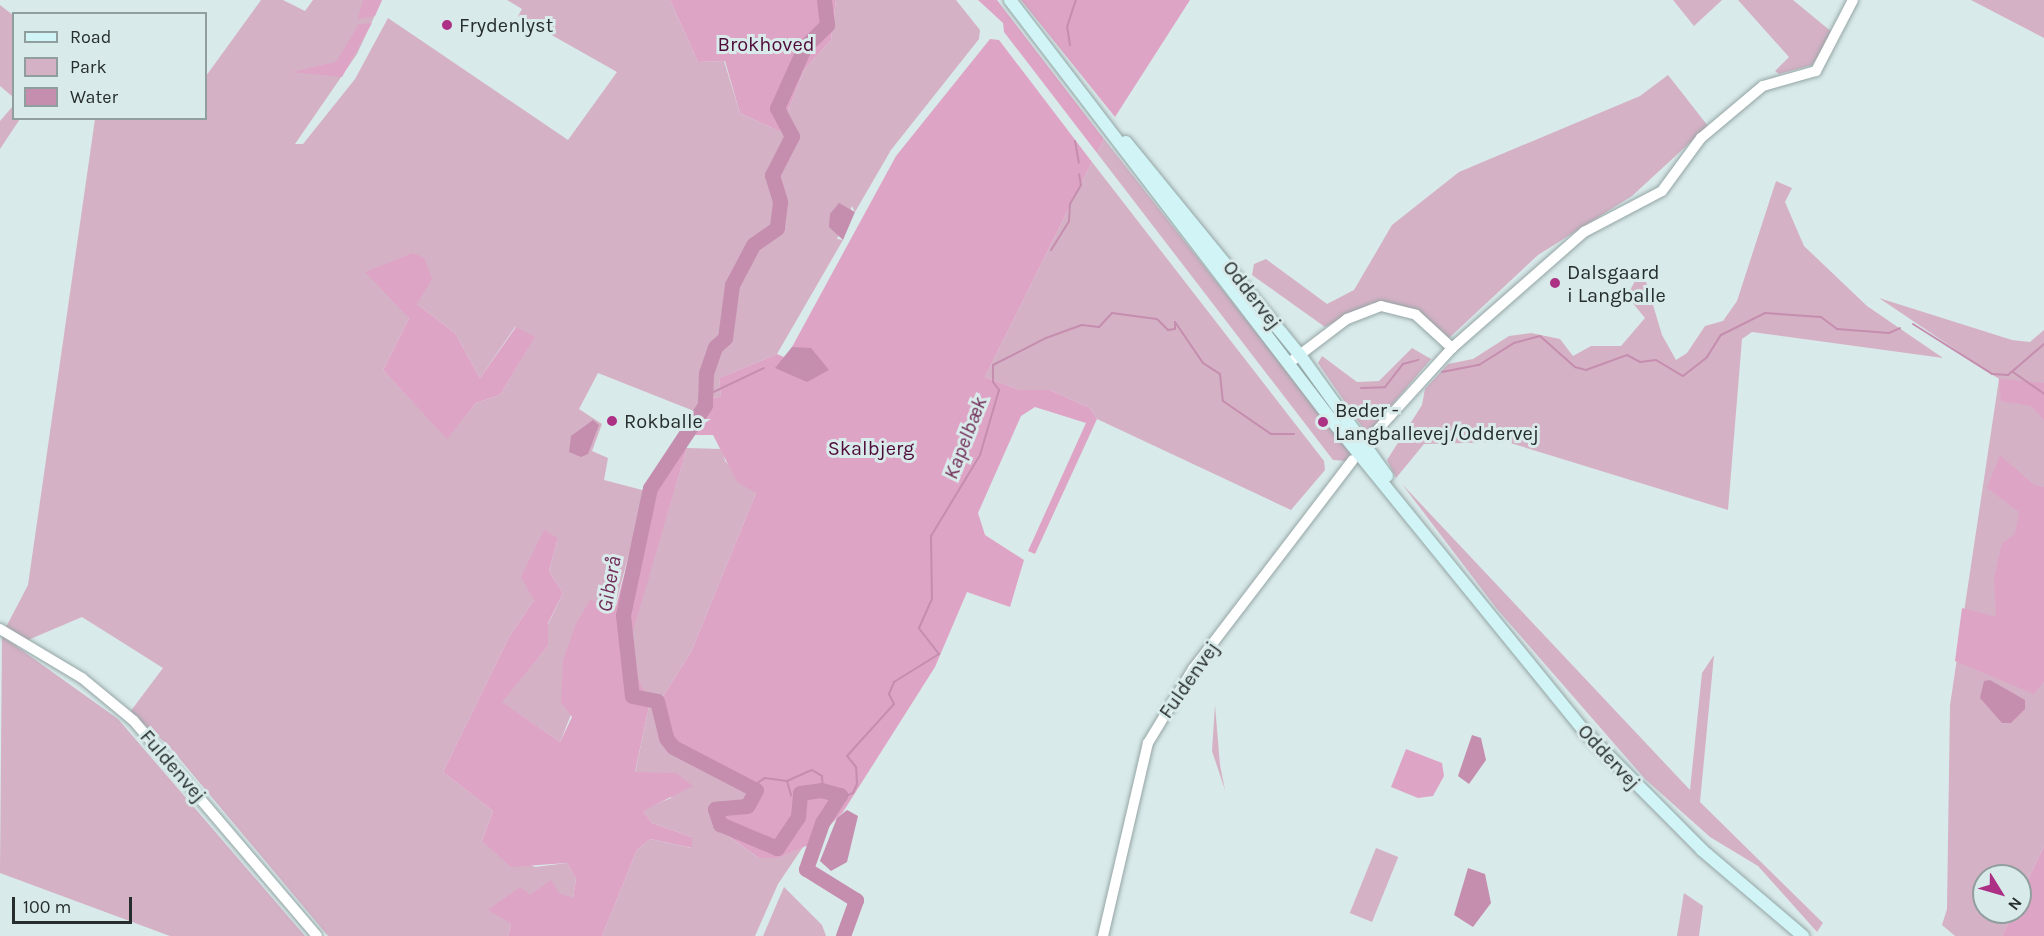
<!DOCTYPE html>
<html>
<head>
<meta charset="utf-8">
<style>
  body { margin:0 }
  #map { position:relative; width:2044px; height:936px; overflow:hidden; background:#d9eaea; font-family:Karla,sans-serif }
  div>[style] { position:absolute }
  .green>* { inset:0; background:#d5b1c5; transform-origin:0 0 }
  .forest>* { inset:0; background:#dea4c5 }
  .water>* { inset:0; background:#c58dae }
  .stream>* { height:2px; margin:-1px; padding:0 1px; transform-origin:1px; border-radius:1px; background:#c58dae }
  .river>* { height:15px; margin:-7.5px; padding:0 7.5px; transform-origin:7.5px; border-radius:7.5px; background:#c58dae }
  .roads { filter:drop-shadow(0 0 2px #95a5a5) drop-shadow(0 0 2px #95a5a5) }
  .tertiary>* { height:10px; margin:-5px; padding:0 5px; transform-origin:5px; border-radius:5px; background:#fff }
  .secondary>* { height:12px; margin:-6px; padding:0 6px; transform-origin:6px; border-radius:6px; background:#d1f5f6 }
  .dots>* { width:16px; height:16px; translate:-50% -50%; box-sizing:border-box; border:3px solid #d9eaea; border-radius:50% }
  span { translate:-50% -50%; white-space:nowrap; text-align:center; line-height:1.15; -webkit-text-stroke:6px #d9eaea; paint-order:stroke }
  .poi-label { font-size:20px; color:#262d2d }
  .left { translate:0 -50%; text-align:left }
  .park-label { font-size:20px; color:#4f0c3a }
  .street-label { font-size:20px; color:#262d2d }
  .water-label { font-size:21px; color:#712d58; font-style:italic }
  .legend { position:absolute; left:12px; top:12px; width:195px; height:108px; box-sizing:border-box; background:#d9eaea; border:2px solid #919e9e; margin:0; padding:8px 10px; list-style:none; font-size:18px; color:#262d2d }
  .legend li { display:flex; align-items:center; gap:12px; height:30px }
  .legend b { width:30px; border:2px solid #919e9e }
  .north { position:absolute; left:1972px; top:864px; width:60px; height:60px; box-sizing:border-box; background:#d9eaea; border:2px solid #919e9e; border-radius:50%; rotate:127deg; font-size:16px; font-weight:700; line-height:24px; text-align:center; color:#262d2d }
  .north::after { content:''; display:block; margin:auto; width:21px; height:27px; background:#ac3184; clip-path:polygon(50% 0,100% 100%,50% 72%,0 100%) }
  .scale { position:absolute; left:12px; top:897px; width:120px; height:27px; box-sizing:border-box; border:3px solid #262d2d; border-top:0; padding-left:8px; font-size:18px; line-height:21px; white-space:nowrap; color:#262d2d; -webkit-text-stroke:4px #d9eaea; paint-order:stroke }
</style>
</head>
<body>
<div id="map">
  <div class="green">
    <i style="clip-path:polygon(evenodd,261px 0,283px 0,305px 11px,313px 0,382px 0,357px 54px,295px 144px,303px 144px,355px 79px,388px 18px,568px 140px,617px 72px,518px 16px,522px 9px,507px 0,670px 0,698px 62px,724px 61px,740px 113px,787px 135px,788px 111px,804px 70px,831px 40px,836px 0,956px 0,980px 30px,979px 39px,891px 150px,855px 212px,852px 206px,837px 239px,843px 240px,777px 354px,719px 378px,721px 397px,709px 398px,699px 413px,598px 373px,579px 409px,602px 424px,592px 451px,608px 458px,604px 480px,646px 491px,615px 606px,560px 742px,501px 702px,548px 646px,548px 624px,563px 593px,549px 571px,558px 538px,534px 600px,509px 637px,443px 772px,493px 811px,482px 841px,535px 867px,567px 863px,576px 879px,573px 898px,530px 896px,489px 910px,511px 924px,508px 936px,328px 936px,169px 746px,130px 712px,163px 668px,82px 617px,28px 640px,5px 629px,28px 585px,95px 119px,206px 118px,206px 76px,261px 0,424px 258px,417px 304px,455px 333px,480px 378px,515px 327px,534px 338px,500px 395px,476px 403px,447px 438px,383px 370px,409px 318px,424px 258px)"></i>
    <i style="clip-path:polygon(1673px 0,1722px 0,1694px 26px)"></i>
    <i style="clip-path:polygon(1738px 0,1793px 0,1833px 33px,1812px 65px,1779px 74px,1775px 71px,1789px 57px)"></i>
    <i style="clip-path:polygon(1971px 0,2044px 0,2044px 38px)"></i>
    <i style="clip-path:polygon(0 5px,13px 15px,13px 97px,0 86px)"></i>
    <i style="clip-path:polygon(1668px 75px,1708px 126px,1632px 196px,1538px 255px,1449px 338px,1420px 312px,1395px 304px,1372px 303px,1325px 327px,1252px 275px,1254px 264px,1266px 259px,1327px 304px,1354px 290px,1392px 225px,1459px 172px,1640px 96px)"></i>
    <i style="clip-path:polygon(13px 106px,14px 118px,20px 119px,0 149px,0 121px)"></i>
    <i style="clip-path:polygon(1104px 139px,1352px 454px,1347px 461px,1333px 460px,1097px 153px)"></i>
    <i style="clip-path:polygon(1092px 162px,1324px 461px,1325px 470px,1291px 510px,1097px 419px,1090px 408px,1050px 390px,1020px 390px,985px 377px)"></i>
    <i style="clip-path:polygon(1776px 181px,1792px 188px,1785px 202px,1804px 246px,1867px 306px,1943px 358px,1752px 332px,1742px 339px,1728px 510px,1507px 442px,1424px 444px,1396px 478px,1387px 460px,1422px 405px,1425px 389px,1448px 364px,1473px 359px,1509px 336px,1531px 333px,1560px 339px,1573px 356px,1591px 346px,1621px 346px,1645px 318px,1627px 296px,1642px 268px,1662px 335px,1676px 360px,1687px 353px,1705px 326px,1723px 321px,1737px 301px)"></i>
    <i style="clip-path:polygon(1879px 298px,2012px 340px,2030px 342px,2044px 330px,2044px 846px,2020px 896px,2020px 876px,1984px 876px,1984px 912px,2013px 912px,2002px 936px,1955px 936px,1942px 925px,1947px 909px,1950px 705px,1999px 379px)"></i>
    <i style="clip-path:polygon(1412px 348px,1431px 359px,1367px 434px,1318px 363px,1322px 356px,1357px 382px,1379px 381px)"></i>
    <i style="clip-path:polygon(687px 448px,722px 449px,725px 461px,756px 493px,691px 652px,655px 709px,753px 787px,751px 802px,712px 825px,759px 858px,779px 858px,803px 847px,778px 884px,755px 936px,602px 936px,637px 850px,650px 839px,691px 848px,692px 837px,652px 823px,642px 810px,671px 798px,676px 773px,635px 773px,650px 702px,625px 655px)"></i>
    <i style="clip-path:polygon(1402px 484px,1690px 790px,1702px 673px,1714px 655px,1700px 802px,1823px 923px,1817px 932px,1758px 866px,1710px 837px,1645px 779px,1497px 609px)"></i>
    <i style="clip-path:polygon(2px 636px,118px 719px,305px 936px,170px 936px,0 873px)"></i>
    <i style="clip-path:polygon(1215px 705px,1220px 765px,1225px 790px,1212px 751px)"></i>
    <i style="left:1376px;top:848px;width:24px;height:70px;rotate:22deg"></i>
    <i style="clip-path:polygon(784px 887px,822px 925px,826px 936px,763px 936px)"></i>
    <i style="clip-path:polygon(1684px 893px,1703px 906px,1699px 936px,1677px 936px)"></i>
  </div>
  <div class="forest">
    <i style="clip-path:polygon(363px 0,382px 0,375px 16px,358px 19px)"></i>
    <i style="clip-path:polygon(670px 0,836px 0,831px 40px,804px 70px,788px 111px,787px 135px,740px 113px,725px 61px,698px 62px)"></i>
    <i style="clip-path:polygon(978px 0,997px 0,1104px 139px,1097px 153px,1004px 32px,1003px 23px)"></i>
    <i style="clip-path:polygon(1021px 0,1190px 0,1115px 117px)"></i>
    <i style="clip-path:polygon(372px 23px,342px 77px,292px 72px,336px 62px,359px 24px)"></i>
    <i style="clip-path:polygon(990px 39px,999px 40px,1092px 162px,985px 377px,1020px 390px,1050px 390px,1090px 408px,1097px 419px,1035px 554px,1028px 551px,1086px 423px,1035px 407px,1021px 416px,978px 513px,985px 535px,1024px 560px,1010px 607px,967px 592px,935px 667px,843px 812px,813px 843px,779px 858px,759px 858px,711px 824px,750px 802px,753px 787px,658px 738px,655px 709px,691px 652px,756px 493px,737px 482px,713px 435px,683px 435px,709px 398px,721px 397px,719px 378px,777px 354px,786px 358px,896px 156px)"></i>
    <i style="clip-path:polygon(413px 253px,424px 258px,432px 279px,417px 304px,455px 333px,480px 378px,516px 327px,535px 337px,500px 395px,476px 403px,447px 439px,383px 370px,409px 318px,365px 272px)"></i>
    <i style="clip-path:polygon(1999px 379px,2044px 383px,2044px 420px,2031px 406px,2001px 401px)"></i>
    <i style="clip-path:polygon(672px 446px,687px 448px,626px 655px,650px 702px,635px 772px,676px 773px,693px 786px,643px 811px,652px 823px,692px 837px,692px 848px,650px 839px,637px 850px,602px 936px,508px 936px,511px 924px,488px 910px,520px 887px,530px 895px,551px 880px,559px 893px,573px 898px,576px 879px,567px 863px,511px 867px,482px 841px,493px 811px,443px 772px,509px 637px,534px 600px,521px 577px,544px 530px,558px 538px,549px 571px,563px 593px,548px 623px,548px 646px,502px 702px,560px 742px,572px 717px,561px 702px,563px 660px,576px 624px,590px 600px,616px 606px,646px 491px)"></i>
    <i style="clip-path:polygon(2000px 455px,2034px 485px,2044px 487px,2044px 681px,2034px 694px,1955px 661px,1962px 608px,1996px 617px,1994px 578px,2002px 543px,2015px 534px,2019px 512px,1987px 488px)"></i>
    <i style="clip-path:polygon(1406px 749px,1442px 763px,1444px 776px,1433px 796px,1418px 798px,1391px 787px)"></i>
    <i style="clip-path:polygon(2044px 846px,2044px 936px,2002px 936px,2013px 912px,2020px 912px,2020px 896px)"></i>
  </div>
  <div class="water">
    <i style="clip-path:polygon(839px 203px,855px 212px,843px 240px,829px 227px,830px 214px)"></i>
    <i style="clip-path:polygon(792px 347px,811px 348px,829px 370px,807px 382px,775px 368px)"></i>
    <i style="clip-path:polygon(593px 420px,599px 425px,588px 454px,581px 457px,569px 452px,571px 436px)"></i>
    <i style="clip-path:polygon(1990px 680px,2025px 700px,2025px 709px,2011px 723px,2002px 723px,1980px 698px,1984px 681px)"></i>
    <i style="clip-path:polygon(1472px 735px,1481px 738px,1486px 760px,1469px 784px,1458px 776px)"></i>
    <i style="clip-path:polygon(847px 810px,858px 816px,847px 862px,831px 871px,820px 861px,837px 818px)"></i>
    <i style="clip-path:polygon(1468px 868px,1485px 874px,1491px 903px,1473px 927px,1454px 915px)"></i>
  </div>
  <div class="stream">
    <i style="left:1070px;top:45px;width:18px;rotate:-99deg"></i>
    <i style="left:1067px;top:27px;width:28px;rotate:-72deg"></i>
    <i style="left:1075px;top:141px;width:22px;rotate:80deg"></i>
    <i style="left:1051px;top:250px;width:34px;rotate:-58deg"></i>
    <i style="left:1069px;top:221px;width:17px;rotate:-87deg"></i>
    <i style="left:1070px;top:204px;width:22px;rotate:-60deg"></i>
    <i style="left:1081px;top:185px;width:11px;rotate:-100deg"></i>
    <i style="left:1913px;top:324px;width:93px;rotate:32.3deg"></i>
    <i style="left:1992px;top:374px;width:16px;rotate:4deg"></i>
    <i style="left:2008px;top:375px;width:48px;rotate:-40.7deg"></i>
    <i style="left:1442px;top:372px;width:38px;rotate:-11deg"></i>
    <i style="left:1479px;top:365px;width:41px;rotate:-32.2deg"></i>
    <i style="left:1514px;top:343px;width:27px;rotate:-15deg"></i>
    <i style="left:1540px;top:336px;width:47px;rotate:41.5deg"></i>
    <i style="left:1575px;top:367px;width:11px;rotate:15deg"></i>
    <i style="left:1586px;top:370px;width:44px;rotate:-20.1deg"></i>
    <i style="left:1627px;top:355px;width:15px;rotate:28deg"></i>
    <i style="left:1640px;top:362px;width:16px;rotate:-7deg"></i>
    <i style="left:1656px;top:360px;width:31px;rotate:31deg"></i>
    <i style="left:1683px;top:376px;width:31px;rotate:-38deg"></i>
    <i style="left:1707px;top:357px;width:26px;rotate:-58deg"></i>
    <i style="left:1721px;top:335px;width:49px;rotate:-26.6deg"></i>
    <i style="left:1765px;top:313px;width:56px;rotate:4.1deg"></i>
    <i style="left:1821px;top:317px;width:20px;rotate:37deg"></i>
    <i style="left:1837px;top:329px;width:52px;rotate:4.4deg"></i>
    <i style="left:1889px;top:333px;width:12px;rotate:-24deg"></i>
    <i style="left:2013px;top:372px;width:38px;rotate:35deg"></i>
    <i style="left:1361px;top:388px;width:24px;rotate:-2deg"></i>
    <i style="left:1385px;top:387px;width:29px;rotate:-52deg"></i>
    <i style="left:1403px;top:364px;width:16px;rotate:-15deg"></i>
    <i style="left:705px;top:396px;width:65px;rotate:-25.4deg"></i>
    <i style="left:787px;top:781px;width:15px;rotate:74deg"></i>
    <i style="left:753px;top:786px;width:14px;rotate:-34deg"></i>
    <i style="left:765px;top:778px;width:22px;rotate:8deg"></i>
    <i style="left:787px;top:781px;width:27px;rotate:-24deg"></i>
    <i style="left:812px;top:770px;width:12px;rotate:31deg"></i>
    <i style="left:822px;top:776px;width:14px;rotate:86deg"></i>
    <i style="left:839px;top:799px;width:15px;rotate:-23deg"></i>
    <i style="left:853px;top:793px;width:10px;rotate:-66deg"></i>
    <i style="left:857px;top:784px;width:17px;rotate:-93deg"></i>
    <i style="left:856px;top:767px;width:14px;rotate:-129deg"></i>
    <i style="left:847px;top:756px;width:70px;rotate:-47.9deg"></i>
    <i style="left:894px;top:704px;width:11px;rotate:-117deg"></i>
    <i style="left:889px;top:694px;width:13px;rotate:-67deg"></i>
    <i style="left:894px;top:682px;width:53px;rotate:-31.9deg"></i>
    <i style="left:939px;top:654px;width:33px;rotate:-128deg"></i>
    <i style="left:919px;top:628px;width:32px;rotate:-66deg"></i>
    <i style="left:932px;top:599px;width:63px;rotate:-90.9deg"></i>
    <i style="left:931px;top:536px;width:95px;rotate:-58.8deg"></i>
    <i style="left:980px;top:455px;width:68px;rotate:-73.7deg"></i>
    <i style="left:999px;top:390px;width:10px;rotate:-127deg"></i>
    <i style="left:993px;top:382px;width:17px;rotate:-90deg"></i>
    <i style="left:993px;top:365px;width:59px;rotate:-27deg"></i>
    <i style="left:1046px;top:338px;width:38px;rotate:-20deg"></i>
    <i style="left:1082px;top:325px;width:17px;rotate:7deg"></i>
    <i style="left:1099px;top:327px;width:19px;rotate:-47deg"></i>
    <i style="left:1112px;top:313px;width:45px;rotate:7.6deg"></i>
    <i style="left:1157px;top:319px;width:16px;rotate:45deg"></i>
    <i style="left:1168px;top:330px;width:7px;rotate:-8deg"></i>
    <i style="left:1175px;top:329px;width:7px;rotate:-90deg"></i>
    <i style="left:1175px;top:322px;width:50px;rotate:55.7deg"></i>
    <i style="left:1203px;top:363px;width:20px;rotate:33deg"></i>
    <i style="left:1220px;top:374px;width:27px;rotate:84deg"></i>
    <i style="left:1223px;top:401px;width:58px;rotate:34.5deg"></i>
    <i style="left:1271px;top:434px;width:23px"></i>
  </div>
  <div class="river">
    <i style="left:824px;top:0;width:25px;rotate:83deg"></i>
    <i style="left:827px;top:25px;width:30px;rotate:136deg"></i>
    <i style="left:805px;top:46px;width:68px;rotate:114.3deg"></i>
    <i style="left:777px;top:108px;width:32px;rotate:62deg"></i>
    <i style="left:792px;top:136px;width:44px;rotate:117.1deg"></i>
    <i style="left:772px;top:175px;width:28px;rotate:73deg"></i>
    <i style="left:780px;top:202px;width:26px;rotate:97deg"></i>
    <i style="left:777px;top:228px;width:29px;rotate:145deg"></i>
    <i style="left:753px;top:245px;width:45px;rotate:117.7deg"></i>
    <i style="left:732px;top:285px;width:53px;rotate:97.5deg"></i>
    <i style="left:725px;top:338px;width:13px;rotate:138deg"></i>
    <i style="left:715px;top:347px;width:28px;rotate:109deg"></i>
    <i style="left:706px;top:373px;width:32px;rotate:92deg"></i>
    <i style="left:705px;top:405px;width:100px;rotate:123.5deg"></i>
    <i style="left:650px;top:488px;width:130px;rotate:102deg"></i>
    <i style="left:623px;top:615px;width:81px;rotate:83.7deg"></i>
    <i style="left:632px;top:696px;width:25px;rotate:11deg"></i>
    <i style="left:657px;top:701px;width:38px;rotate:76deg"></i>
    <i style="left:666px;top:738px;width:11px;rotate:52deg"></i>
    <i style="left:673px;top:747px;width:93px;rotate:27.4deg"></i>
    <i style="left:756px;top:790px;width:18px;rotate:119deg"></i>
    <i style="left:747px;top:806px;width:32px;rotate:175deg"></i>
    <i style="left:715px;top:809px;width:16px;rotate:72deg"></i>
    <i style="left:720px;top:824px;width:62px;rotate:22.8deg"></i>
    <i style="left:777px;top:848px;width:37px;rotate:-56deg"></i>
    <i style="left:798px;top:817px;width:24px;rotate:-85deg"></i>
    <i style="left:800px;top:793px;width:21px;rotate:-8deg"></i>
    <i style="left:821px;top:790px;width:20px;rotate:15deg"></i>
    <i style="left:840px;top:795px;width:33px;rotate:123deg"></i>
    <i style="left:822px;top:823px;width:49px;rotate:109.2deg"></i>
    <i style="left:806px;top:869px;width:59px;rotate:31.8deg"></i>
    <i style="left:856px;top:900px;width:38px;rotate:110deg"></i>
  </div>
  <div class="roads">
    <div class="tertiary">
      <i style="left:1289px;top:363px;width:73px;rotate:-37.2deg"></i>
      <i style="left:1347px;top:319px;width:36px;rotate:-21deg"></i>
      <i style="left:1381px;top:306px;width:36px;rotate:14deg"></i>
      <i style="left:1416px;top:315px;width:49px;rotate:42.5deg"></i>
      <i style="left:1371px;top:437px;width:120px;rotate:-47.7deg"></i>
      <i style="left:1452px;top:348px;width:176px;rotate:-41.3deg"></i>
      <i style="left:1584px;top:232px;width:88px;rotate:-27.7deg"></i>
      <i style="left:1662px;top:191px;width:66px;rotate:-53.7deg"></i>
      <i style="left:1701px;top:138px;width:81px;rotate:-40deg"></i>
      <i style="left:1763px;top:86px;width:55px;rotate:-15.8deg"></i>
      <i style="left:1816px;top:71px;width:80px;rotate:-62.5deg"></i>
      <i style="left:0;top:629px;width:96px;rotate:30.9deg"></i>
      <i style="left:82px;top:678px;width:67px;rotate:39.6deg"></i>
      <i style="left:134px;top:721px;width:282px;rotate:49.6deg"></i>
      <i style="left:1103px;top:936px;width:198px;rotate:-76.9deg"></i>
      <i style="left:1148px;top:743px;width:87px;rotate:-58.7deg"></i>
      <i style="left:1193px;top:669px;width:263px;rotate:-52.6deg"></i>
    </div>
    <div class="secondary">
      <i style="left:1010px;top:0;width:525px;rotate:52.58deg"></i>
      <i style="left:1329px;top:417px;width:406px;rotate:50.9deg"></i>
      <i style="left:1585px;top:732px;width:166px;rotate:45.2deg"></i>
      <i style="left:1702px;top:850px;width:133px;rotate:40.4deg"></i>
      <i style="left:1126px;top:142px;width:275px;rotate:50.8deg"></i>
      <i style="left:1300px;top:355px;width:149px;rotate:54.3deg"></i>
    </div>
  </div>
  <div class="dots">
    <i style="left:447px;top:25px;background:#ac3184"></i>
    <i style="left:1555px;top:283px;background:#ac3184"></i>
    <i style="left:612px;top:421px;background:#ac3184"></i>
    <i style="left:1323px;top:422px;background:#ac3184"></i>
  </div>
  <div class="poi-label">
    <span class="left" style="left:459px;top:25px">Frydenlyst</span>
    <span class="left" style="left:1567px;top:284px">Dalsgaard<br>i Langballe</span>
    <span class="left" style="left:1335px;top:422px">Beder -<br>Langballevej/Oddervej</span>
    <span class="left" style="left:624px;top:421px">Rokballe</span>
  </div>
  <div class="park-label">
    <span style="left:766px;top:44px">Brokhoved</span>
    <span style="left:871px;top:448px">Skalbjerg</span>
  </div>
  <div class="street-label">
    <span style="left:1252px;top:295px;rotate:52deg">Oddervej</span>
    <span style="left:1189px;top:680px;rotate:-55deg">Fuldenvej</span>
    <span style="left:1609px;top:757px;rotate:47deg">Oddervej</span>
    <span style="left:173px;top:766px;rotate:49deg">Fuldenvej</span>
  </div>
  <div class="water-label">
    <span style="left:965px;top:438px;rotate:-69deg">Kapelbæk</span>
    <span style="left:609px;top:584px;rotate:-80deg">Giberå</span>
  </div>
  <ul class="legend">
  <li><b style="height:8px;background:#d1f5f6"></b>Road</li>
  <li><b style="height:16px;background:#d5b1c5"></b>Park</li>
  <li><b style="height:16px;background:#c58dae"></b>Water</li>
  </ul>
  <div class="north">N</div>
  <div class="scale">100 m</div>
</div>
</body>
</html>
